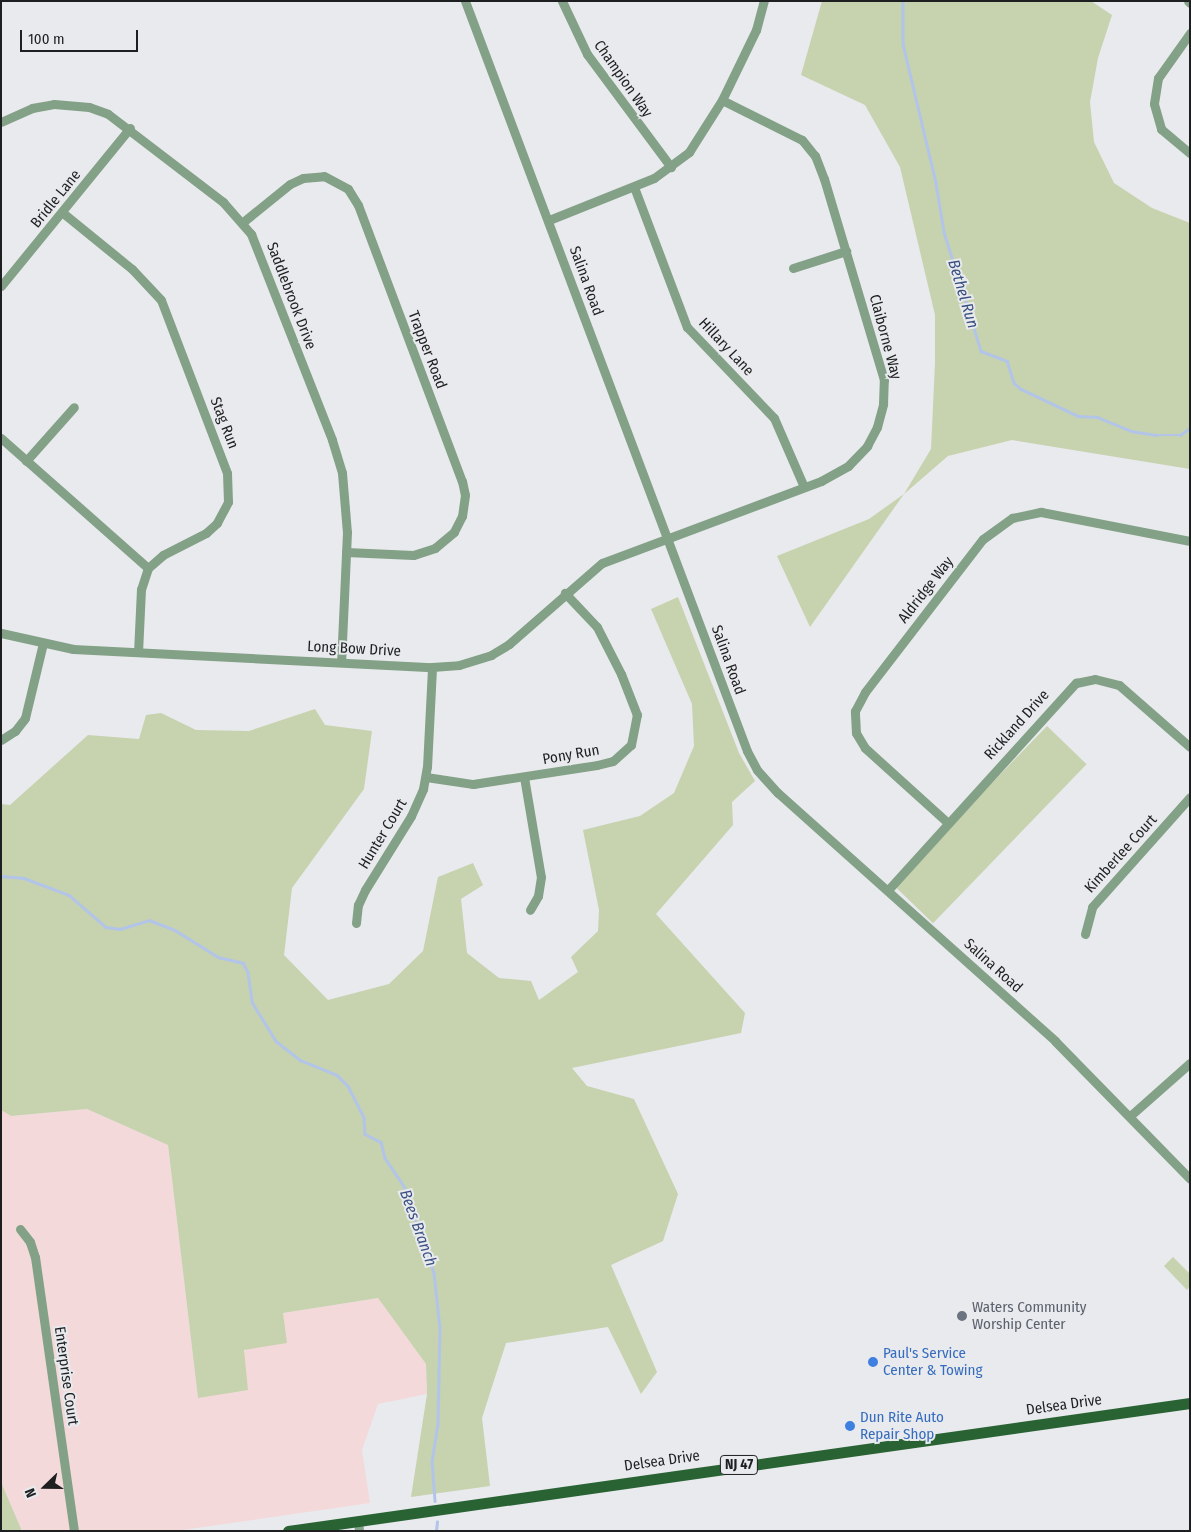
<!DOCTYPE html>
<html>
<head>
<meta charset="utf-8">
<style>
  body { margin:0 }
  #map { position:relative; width:1191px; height:1532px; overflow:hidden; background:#e9eaee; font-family:"Fira Sans Condensed",sans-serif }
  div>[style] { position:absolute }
  .industrial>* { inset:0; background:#f4d9da }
  .green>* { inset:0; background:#c7d2ae; transform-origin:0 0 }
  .stream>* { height:2.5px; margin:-1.25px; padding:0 1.25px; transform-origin:1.25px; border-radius:1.25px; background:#b2c5e9 }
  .minor>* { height:9px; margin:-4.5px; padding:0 4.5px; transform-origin:4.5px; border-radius:4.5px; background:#83a186 }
  .major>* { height:11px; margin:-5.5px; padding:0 5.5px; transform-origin:5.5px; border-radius:5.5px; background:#296333 }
  .dots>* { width:14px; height:14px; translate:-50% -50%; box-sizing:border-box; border:2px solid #e9eaee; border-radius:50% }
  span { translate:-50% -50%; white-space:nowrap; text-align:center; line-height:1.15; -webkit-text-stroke:4px #e9eaee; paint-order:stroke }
  .shield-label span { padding:1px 4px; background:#e9eaee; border:1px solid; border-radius:4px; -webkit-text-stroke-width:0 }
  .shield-label { font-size:14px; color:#1e1f20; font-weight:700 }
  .street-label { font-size:15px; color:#1e1f20 }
  .worship-label { font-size:15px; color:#5b616d }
  .left { translate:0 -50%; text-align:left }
  .shop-label { font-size:15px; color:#366cbe }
  .water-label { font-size:16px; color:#395181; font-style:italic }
  .frame { position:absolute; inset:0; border:2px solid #1e1f20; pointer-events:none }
  .north { position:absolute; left:20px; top:1462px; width:50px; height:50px; -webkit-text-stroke:4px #e9eaee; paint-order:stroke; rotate:248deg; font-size:14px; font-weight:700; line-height:20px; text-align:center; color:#1e1f20 }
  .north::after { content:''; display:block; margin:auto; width:18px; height:22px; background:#1e1f20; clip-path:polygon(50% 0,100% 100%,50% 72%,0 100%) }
  .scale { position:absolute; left:20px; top:30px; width:118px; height:22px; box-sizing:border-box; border:2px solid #1e1f20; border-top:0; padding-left:6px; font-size:15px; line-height:18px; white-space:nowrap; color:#1e1f20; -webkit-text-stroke:4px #e9eaee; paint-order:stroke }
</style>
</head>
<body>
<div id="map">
  <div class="industrial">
    <i style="clip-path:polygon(87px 1109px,168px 1145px,198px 1398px,283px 1313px,378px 1298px,426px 1364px,427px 1394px,378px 1404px,362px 1450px,370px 1503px,176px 1531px,22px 1531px,1px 1482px,1px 1110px,11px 1116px)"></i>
  </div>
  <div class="green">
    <i style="clip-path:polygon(822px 1px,1091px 1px,1112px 15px,1098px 58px,1090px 102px,1094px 142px,1114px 183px,1152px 208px,1190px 223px,1190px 469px,1012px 440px,948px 456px,904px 494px,810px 627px,777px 556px,869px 519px,904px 494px,931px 449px,935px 363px,935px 315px,900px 167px,865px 105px,801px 75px)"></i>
    <i style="clip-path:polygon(678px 597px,739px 753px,755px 781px,732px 802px,733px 825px,656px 914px,745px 1013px,741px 1033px,572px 1068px,587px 1086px,634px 1099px,678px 1194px,663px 1241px,611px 1265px,657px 1372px,641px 1394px,608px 1327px,506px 1343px,482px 1418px,490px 1486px,411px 1497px,427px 1394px,426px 1364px,378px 1298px,283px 1313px,287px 1343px,244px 1350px,248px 1390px,198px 1398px,168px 1145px,87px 1109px,11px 1116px,1px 1110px,1px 804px,10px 805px,88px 735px,139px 739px,146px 715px,161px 713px,196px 730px,249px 731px,315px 709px,325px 725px,372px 731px,364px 789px,292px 888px,284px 955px,328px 1000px,389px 984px,423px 951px,438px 877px,473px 863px,483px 885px,461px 899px,467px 953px,499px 978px,531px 981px,539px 1000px,578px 972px,571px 957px,598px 931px,599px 910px,583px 830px,640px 816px,674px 793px,694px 746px,692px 704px,651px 609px)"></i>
    <i style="left:1047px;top:726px;width:55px;height:221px;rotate:44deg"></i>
    <i style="clip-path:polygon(1173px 1257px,1190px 1274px,1190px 1286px,1187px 1290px,1164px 1266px)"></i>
    <i style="clip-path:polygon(1px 1482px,22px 1531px,1px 1531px)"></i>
  </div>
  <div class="stream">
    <i style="left:903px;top:1px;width:43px;rotate:90deg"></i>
    <i style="left:903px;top:44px;width:143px;rotate:76.6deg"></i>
    <i style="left:936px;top:183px;width:50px;rotate:80.7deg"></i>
    <i style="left:944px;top:232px;width:125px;rotate:72.7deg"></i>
    <i style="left:981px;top:351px;width:28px;rotate:21deg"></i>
    <i style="left:1007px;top:361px;width:23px;rotate:72deg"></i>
    <i style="left:1014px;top:383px;width:9px;rotate:41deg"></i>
    <i style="left:1021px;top:389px;width:63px;rotate:25.3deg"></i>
    <i style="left:1078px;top:416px;width:19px;rotate:3deg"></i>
    <i style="left:1097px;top:417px;width:37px;rotate:22deg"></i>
    <i style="left:1131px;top:431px;width:26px;rotate:9deg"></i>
    <i style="left:1157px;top:435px;width:23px"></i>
    <i style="left:1180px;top:435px;width:12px;rotate:-35deg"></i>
    <i style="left:1px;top:876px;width:23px;rotate:5deg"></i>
    <i style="left:24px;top:878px;width:48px;rotate:20.7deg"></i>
    <i style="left:69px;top:895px;width:49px;rotate:40.9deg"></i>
    <i style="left:106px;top:927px;width:14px;rotate:8deg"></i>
    <i style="left:120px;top:929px;width:30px;rotate:-17deg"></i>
    <i style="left:149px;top:920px;width:28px;rotate:21deg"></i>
    <i style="left:175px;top:930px;width:51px;rotate:32.1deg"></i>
    <i style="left:218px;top:957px;width:26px;rotate:13deg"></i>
    <i style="left:243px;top:963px;width:10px;rotate:61deg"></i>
    <i style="left:248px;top:972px;width:30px;rotate:82deg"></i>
    <i style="left:252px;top:1002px;width:46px;rotate:58.4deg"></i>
    <i style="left:276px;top:1041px;width:31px;rotate:38deg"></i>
    <i style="left:300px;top:1060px;width:40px;rotate:22deg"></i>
    <i style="left:337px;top:1075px;width:16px;rotate:45deg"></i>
    <i style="left:348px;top:1086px;width:35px;rotate:63deg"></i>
    <i style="left:364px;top:1117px;width:17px;rotate:87deg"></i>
    <i style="left:365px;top:1134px;width:18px;rotate:27deg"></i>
    <i style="left:381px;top:1142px;width:16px;rotate:76deg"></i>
    <i style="left:385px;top:1158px;width:34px;rotate:56deg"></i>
    <i style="left:404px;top:1186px;width:92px;rotate:71deg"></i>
    <i style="left:434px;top:1273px;width:55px;rotate:83.8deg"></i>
    <i style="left:440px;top:1328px;width:96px;rotate:91.2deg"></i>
    <i style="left:438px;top:1424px;width:36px;rotate:99deg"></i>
    <i style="left:432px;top:1460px;width:41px;rotate:85.8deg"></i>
    <i style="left:436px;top:1531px;width:9px;rotate:-84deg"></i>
  </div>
  <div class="minor">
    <i style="left:465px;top:1px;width:801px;rotate:69.39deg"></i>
    <i style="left:747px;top:751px;width:21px;rotate:62deg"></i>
    <i style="left:757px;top:770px;width:31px;rotate:48deg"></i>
    <i style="left:778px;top:793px;width:372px;rotate:41.8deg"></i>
    <i style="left:1055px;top:1041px;width:193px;rotate:45.6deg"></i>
    <i style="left:562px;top:1px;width:59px;rotate:64.7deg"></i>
    <i style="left:587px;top:54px;width:141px;rotate:53.4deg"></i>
    <i style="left:1188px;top:1px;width:3px;rotate:45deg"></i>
    <i style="left:1190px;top:33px;width:55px;rotate:125.4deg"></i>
    <i style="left:1158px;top:78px;width:26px;rotate:99deg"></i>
    <i style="left:1154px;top:104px;width:26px;rotate:74deg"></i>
    <i style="left:1161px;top:129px;width:38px;rotate:40deg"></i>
    <i style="left:1px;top:122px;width:34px;rotate:-24deg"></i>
    <i style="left:32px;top:108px;width:22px;rotate:-10deg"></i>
    <i style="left:54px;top:104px;width:35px;rotate:5deg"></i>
    <i style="left:89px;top:107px;width:20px;rotate:20deg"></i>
    <i style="left:108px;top:114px;width:145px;rotate:37.4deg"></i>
    <i style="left:223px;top:202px;width:43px;rotate:48.8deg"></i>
    <i style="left:251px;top:234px;width:221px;rotate:68.5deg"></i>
    <i style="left:332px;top:440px;width:34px;rotate:73deg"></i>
    <i style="left:342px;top:473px;width:59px;rotate:85.2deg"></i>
    <i style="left:347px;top:532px;width:130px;rotate:92.6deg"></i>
    <i style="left:634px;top:187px;width:150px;rotate:69.3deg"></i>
    <i style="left:687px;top:327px;width:126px;rotate:46.3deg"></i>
    <i style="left:774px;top:418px;width:75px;rotate:66.5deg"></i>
    <i style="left:63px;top:213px;width:89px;rotate:39.1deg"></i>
    <i style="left:132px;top:269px;width:42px;rotate:46.9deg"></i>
    <i style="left:161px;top:300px;width:185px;rotate:69.1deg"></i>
    <i style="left:227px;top:473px;width:29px;rotate:88deg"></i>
    <i style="left:228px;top:502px;width:24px;rotate:118deg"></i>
    <i style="left:217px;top:523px;width:15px;rotate:138deg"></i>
    <i style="left:206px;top:533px;width:48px;rotate:152.9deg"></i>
    <i style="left:163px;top:555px;width:20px;rotate:139deg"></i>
    <i style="left:148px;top:568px;width:22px;rotate:108deg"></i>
    <i style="left:141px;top:589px;width:63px;rotate:92.7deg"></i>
    <i style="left:549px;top:220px;width:113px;rotate:-21.8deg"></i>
    <i style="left:654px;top:178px;width:44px;rotate:-36.6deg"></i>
    <i style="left:689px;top:152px;width:62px;rotate:-57.6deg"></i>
    <i style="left:722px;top:100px;width:78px;rotate:-64.1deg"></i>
    <i style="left:756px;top:30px;width:30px;rotate:-75deg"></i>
    <i style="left:243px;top:222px;width:60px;rotate:-39deg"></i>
    <i style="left:290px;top:184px;width:14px;rotate:-25deg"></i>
    <i style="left:303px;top:178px;width:21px;rotate:-5deg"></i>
    <i style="left:324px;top:176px;width:27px;rotate:28deg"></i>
    <i style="left:348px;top:189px;width:19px;rotate:58deg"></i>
    <i style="left:358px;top:205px;width:295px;rotate:69.4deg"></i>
    <i style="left:462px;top:481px;width:14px;rotate:78deg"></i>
    <i style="left:465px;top:495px;width:21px;rotate:98deg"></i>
    <i style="left:462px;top:516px;width:18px;rotate:117deg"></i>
    <i style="left:454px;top:532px;width:25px;rotate:140deg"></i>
    <i style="left:435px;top:548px;width:23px;rotate:162deg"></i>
    <i style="left:413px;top:555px;width:67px;rotate:-177.4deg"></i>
    <i style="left:793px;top:268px;width:56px;rotate:-17.8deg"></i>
    <i style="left:1px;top:286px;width:204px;rotate:-50.8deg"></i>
    <i style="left:1px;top:438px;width:196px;rotate:41.5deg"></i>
    <i style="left:26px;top:461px;width:72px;rotate:-48.4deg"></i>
    <i style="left:1px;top:633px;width:74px;rotate:12.5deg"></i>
    <i style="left:73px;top:649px;width:359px;rotate:2.9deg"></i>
    <i style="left:432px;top:667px;width:27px;rotate:-4deg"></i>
    <i style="left:459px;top:665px;width:34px;rotate:-17deg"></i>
    <i style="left:491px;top:655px;width:21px;rotate:-31deg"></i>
    <i style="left:509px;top:644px;width:123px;rotate:-41.1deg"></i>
    <i style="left:602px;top:563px;width:234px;rotate:-20.5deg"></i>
    <i style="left:821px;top:481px;width:31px;rotate:-29deg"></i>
    <i style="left:848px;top:466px;width:28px;rotate:-46deg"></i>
    <i style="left:867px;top:446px;width:21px;rotate:-62deg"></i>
    <i style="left:877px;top:427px;width:24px;rotate:-75deg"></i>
    <i style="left:883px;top:404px;width:24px;rotate:-88deg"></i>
    <i style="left:884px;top:380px;width:210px;rotate:-106.6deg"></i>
    <i style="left:824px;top:179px;width:25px;rotate:-111deg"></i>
    <i style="left:815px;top:156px;width:21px;rotate:-129deg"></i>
    <i style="left:802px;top:140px;width:89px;rotate:-153.4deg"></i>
    <i style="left:1px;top:740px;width:17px;rotate:-33deg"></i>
    <i style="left:15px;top:731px;width:16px;rotate:-52deg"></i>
    <i style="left:25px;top:718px;width:77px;rotate:-76.5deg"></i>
    <i style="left:426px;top:777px;width:48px;rotate:8.5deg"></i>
    <i style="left:473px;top:784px;width:125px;rotate:-8.7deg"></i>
    <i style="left:597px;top:765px;width:16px;rotate:-14deg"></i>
    <i style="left:613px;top:761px;width:24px;rotate:-42deg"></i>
    <i style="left:631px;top:745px;width:31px;rotate:-79deg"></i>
    <i style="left:637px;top:715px;width:44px;rotate:-111.3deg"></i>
    <i style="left:621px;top:674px;width:53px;rotate:-117.1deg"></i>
    <i style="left:597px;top:627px;width:47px;rotate:-133.3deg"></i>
    <i style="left:524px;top:777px;width:101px;rotate:80.4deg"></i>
    <i style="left:541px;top:877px;width:19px;rotate:99deg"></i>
    <i style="left:538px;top:896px;width:16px;rotate:120deg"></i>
    <i style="left:948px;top:823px;width:112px;rotate:-137.9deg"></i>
    <i style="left:865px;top:748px;width:17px;rotate:-121deg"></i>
    <i style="left:856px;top:733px;width:22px;rotate:-93deg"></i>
    <i style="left:855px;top:711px;width:21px;rotate:-62deg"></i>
    <i style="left:865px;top:692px;width:193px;rotate:-52.4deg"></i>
    <i style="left:983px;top:539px;width:36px;rotate:-36deg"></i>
    <i style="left:1012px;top:518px;width:30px;rotate:-12deg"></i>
    <i style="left:1041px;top:512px;width:152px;rotate:11deg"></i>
    <i style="left:888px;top:890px;width:280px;rotate:-47.8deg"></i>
    <i style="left:1076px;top:683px;width:19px;rotate:-12deg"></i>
    <i style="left:1095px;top:679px;width:25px;rotate:14deg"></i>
    <i style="left:1119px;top:685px;width:94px;rotate:41.1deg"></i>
    <i style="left:356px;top:923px;width:18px;rotate:-84deg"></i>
    <i style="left:358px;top:905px;width:17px;rotate:-65deg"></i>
    <i style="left:365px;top:890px;width:87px;rotate:-58.1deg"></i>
    <i style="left:411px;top:816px;width:30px;rotate:-66deg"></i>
    <i style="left:423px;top:789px;width:22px;rotate:-80deg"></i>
    <i style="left:427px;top:767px;width:100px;rotate:-87.1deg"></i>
    <i style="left:1085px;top:934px;width:28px;rotate:-75deg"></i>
    <i style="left:1092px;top:907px;width:147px;rotate:-48.3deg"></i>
    <i style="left:1130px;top:1116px;width:80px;rotate:-41.5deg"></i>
    <i style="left:20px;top:1229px;width:16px;rotate:52deg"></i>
    <i style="left:30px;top:1242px;width:16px;rotate:72deg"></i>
    <i style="left:35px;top:1257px;width:277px;rotate:81.9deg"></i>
    <i style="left:358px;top:1521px;width:10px;rotate:84deg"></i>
  </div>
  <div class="major">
    <i style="left:288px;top:1531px;width:911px;rotate:-8.08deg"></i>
  </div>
  <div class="dots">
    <i style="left:962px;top:1316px;background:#6b7280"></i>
    <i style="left:873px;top:1362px;background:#3f7fe0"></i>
    <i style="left:850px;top:1426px;background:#3f7fe0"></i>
  </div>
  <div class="shield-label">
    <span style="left:739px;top:1465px">NJ 47</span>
  </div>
  <div class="street-label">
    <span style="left:623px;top:79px;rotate:55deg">Champion Way</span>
    <span style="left:56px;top:199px;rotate:-51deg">Bridle Lane</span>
    <span style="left:586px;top:281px;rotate:70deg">Salina Road</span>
    <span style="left:291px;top:296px;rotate:69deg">Saddlebrook Drive</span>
    <span style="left:885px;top:337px;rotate:75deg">Claiborne Way</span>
    <span style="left:726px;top:347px;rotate:47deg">Hillary Lane</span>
    <span style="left:427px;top:350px;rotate:69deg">Trapper Road</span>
    <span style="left:224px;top:423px;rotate:69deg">Stag Run</span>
    <span style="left:926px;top:590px;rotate:-52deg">Aldridge Way</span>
    <span style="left:354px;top:649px;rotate:3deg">Long Bow Drive</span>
    <span style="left:728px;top:660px;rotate:70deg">Salina Road</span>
    <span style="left:1017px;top:725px;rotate:-48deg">Rickland Drive</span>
    <span style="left:571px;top:755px;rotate:-10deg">Pony Run</span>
    <span style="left:383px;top:834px;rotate:-59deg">Hunter Court</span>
    <span style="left:1121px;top:854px;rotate:-48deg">Kimberlee Court</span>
    <span style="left:993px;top:966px;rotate:42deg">Salina Road</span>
    <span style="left:66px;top:1376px;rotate:82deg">Enterprise Court</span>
    <span style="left:1064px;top:1405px;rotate:-8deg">Delsea Drive</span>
    <span style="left:662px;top:1461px;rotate:-8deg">Delsea Drive</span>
  </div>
  <div class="worship-label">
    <span class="left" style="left:972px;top:1316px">Waters Community<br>Worship Center</span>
  </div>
  <div class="shop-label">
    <span class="left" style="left:883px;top:1362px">Paul's Service<br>Center &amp; Towing</span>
    <span class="left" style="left:860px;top:1426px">Dun Rite Auto<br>Repair Shop</span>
  </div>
  <div class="water-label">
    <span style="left:963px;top:294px;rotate:73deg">Bethel Run</span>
    <span style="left:418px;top:1228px;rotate:70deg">Bees Branch</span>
  </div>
  <div class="frame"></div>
  <div class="north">N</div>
  <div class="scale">100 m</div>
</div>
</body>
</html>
